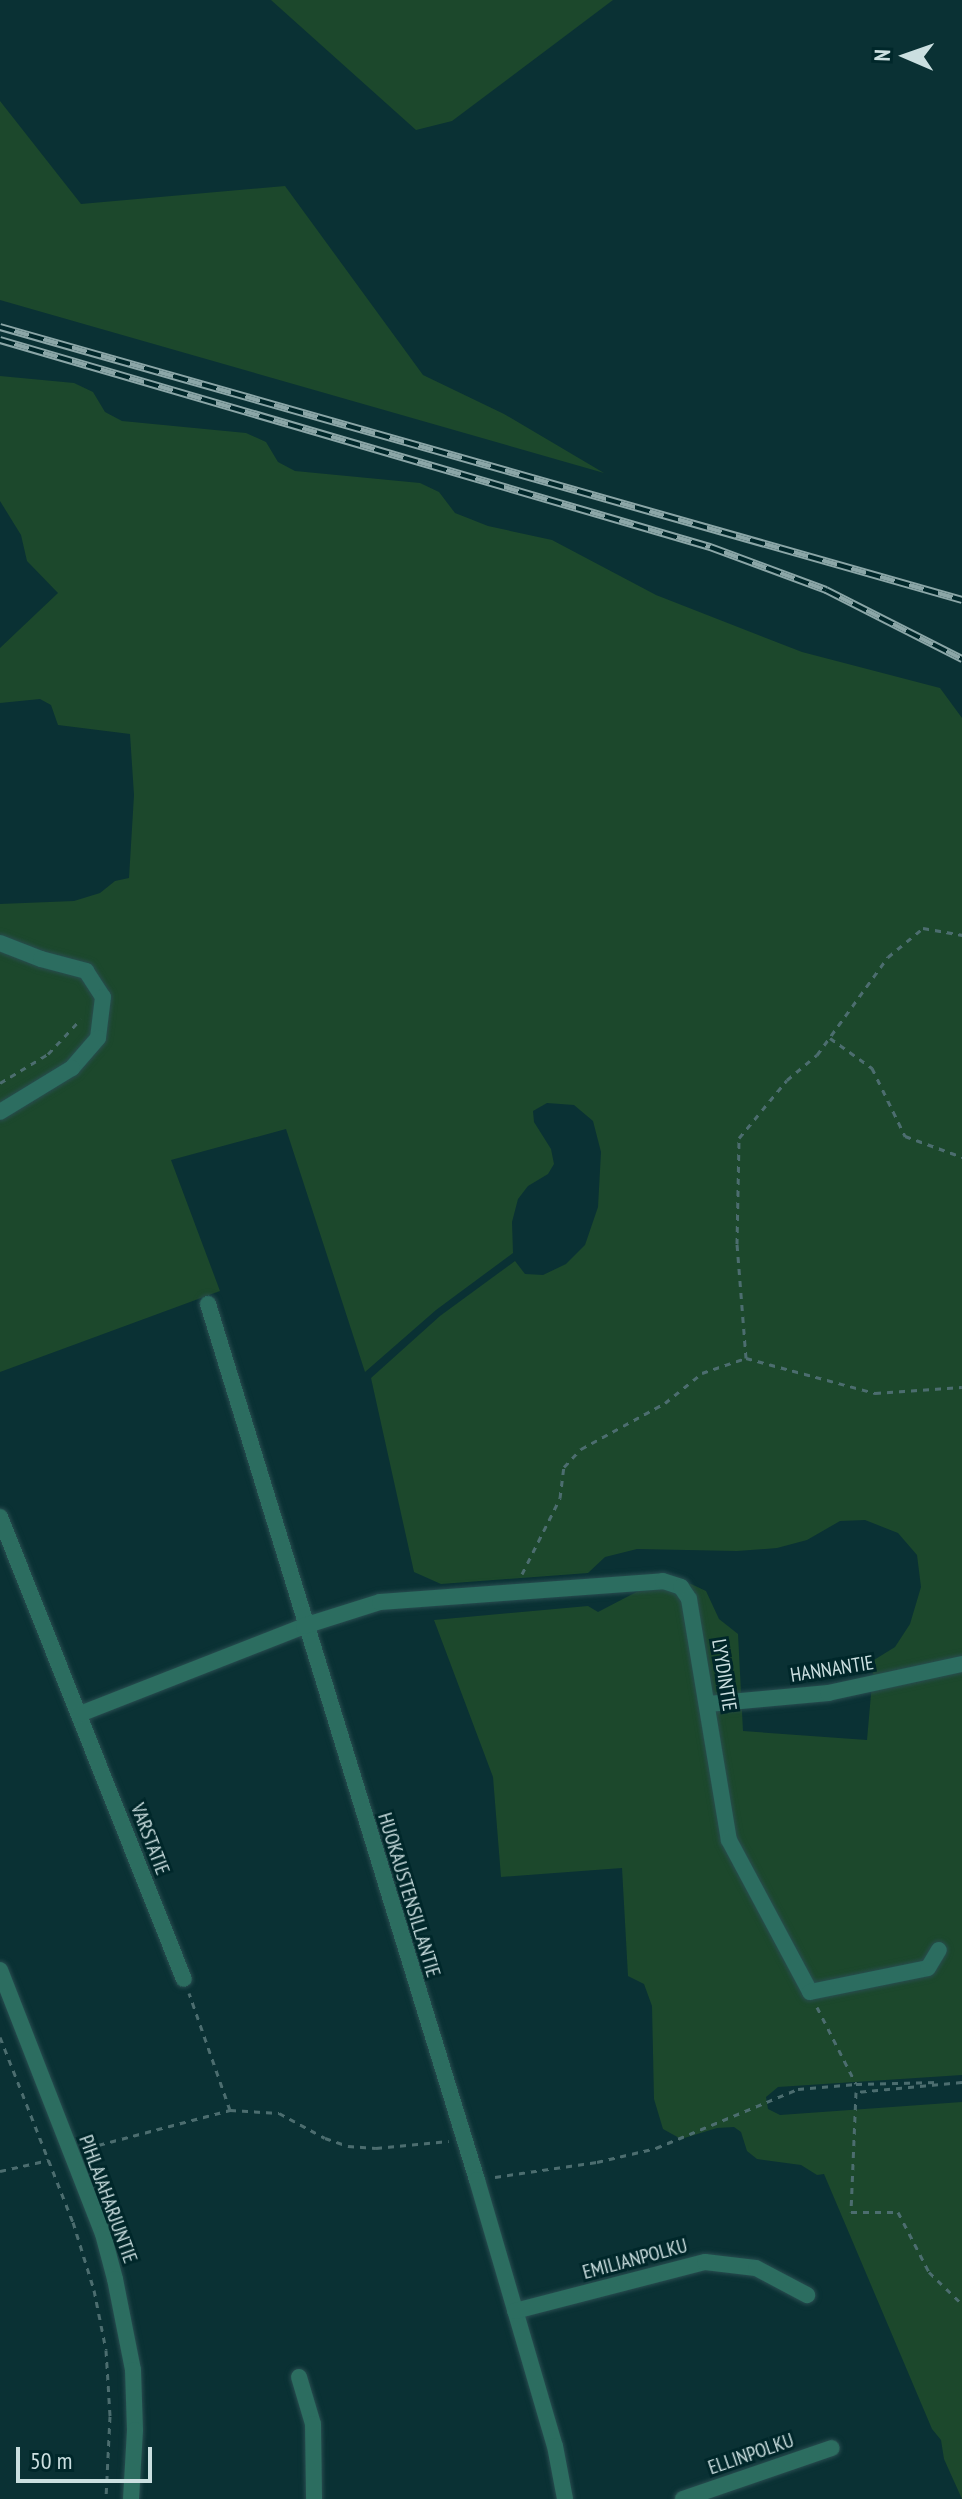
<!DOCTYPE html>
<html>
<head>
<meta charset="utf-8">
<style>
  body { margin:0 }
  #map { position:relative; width:962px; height:2499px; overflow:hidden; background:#0a3134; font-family:"PT Sans Narrow",sans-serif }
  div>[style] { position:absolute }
  .green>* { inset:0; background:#1c482c }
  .path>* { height:3px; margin-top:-1.5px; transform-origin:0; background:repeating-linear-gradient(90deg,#4c6d6f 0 6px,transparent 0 12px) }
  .roads { filter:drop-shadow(0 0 2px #294d50) drop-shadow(0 0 2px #294d50) }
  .minor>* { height:16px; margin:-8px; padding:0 8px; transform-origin:8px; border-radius:8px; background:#2c6d60 }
  .rail>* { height:8px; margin-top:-4px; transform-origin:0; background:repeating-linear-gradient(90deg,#00272a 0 15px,#8ba6a7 0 30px); box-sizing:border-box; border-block:2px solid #8ba6a7 }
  span { translate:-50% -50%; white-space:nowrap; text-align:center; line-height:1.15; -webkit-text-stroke:6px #00272a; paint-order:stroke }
  .street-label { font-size:20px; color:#cbdfe0 }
  .north { position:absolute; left:866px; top:16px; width:80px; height:80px; -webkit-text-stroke:6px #00272a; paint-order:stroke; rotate:272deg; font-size:22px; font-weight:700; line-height:32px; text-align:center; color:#cbdfe0 }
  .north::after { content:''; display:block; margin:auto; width:28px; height:36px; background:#cbdfe0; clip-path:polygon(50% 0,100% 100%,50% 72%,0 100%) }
  .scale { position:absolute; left:16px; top:2447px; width:136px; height:36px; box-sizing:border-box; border:4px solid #cbdfe0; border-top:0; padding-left:10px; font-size:24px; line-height:28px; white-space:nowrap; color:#cbdfe0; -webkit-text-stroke:6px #00272a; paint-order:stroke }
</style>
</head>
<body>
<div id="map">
  <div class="green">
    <i style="clip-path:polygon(271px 0,613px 0,452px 121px,416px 130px)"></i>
    <i style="clip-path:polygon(0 101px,81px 204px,285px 186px,423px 375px,504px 414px,604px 473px,0 300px)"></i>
    <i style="clip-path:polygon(0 376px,74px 383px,93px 392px,105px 412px,122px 421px,246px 433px,266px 442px,278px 462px,295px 471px,420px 483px,439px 492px,455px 513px,488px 526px,552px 540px,656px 595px,802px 652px,940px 688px,962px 718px,962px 2075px,778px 2087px,766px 2097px,768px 2109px,780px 2115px,962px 2102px,962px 2499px,944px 2459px,941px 2440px,932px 2429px,824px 2174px,817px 2175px,801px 2165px,757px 2159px,747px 2151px,741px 2132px,734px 2127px,717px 2128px,681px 2139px,663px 2129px,654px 2099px,652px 2006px,644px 1984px,628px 1976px,622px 1868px,501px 1877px,493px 1777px,434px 1620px,588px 1606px,598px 1612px,644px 1588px,672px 1582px,691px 1584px,706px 1591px,719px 1619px,738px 1634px,743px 1731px,867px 1740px,874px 1660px,895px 1647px,910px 1624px,921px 1587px,917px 1555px,898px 1533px,865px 1520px,840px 1521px,807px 1540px,777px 1548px,737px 1551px,637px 1549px,605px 1557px,588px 1573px,441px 1584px,414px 1572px,371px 1378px,440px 1316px,515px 1261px,525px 1274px,543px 1275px,566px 1264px,585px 1245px,598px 1207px,601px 1152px,593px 1121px,574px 1105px,547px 1103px,533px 1111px,534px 1122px,551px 1149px,554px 1164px,548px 1174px,528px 1186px,518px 1199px,512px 1222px,513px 1253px,436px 1310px,365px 1372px,286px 1129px,171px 1160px,220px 1291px,0 1372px,0 904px,74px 901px,100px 893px,115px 881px,129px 878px,134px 795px,130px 734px,58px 725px,51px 705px,40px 699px,0 703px,0 648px,58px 593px,27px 561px,21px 535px,0 501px)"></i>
  </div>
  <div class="path">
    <i style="left:830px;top:1038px;width:52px;rotate:35.5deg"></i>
    <i style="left:872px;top:1068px;width:76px;rotate:64.1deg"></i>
    <i style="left:905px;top:1136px;width:61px;rotate:20.2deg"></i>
    <i style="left:0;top:1083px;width:56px;rotate:-31.1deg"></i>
    <i style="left:48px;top:1054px;width:48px;rotate:-46.7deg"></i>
    <i style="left:746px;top:1358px;width:114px;rotate:-94.5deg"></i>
    <i style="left:737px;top:1244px;width:106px;rotate:-88.9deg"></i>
    <i style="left:739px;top:1138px;width:75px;rotate:-50.4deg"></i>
    <i style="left:787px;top:1080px;width:39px;rotate:-40deg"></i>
    <i style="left:817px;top:1055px;width:121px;rotate:-54.1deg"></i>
    <i style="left:888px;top:957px;width:45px;rotate:-39.6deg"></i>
    <i style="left:923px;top:928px;width:40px;rotate:10deg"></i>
    <i style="left:522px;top:1574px;width:85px;rotate:-63.4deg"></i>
    <i style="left:560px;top:1498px;width:31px;rotate:-83deg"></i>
    <i style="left:564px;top:1467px;width:25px;rotate:-47deg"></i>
    <i style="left:581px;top:1449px;width:96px;rotate:-28.7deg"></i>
    <i style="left:665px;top:1403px;width:48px;rotate:-39deg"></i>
    <i style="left:702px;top:1373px;width:46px;rotate:-18.8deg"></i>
    <i style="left:746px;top:1358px;width:134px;rotate:15.2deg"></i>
    <i style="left:875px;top:1393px;width:87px;rotate:-3.9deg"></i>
    <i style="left:817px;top:2007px;width:86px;rotate:63.1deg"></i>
    <i style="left:856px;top:2084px;width:82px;rotate:-1.4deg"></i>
    <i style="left:0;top:2037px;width:199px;rotate:68.5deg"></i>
    <i style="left:73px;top:2222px;width:71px;rotate:72.8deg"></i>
    <i style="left:94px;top:2290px;width:61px;rotate:78.7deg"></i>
    <i style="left:106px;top:2350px;width:66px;rotate:86.5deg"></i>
    <i style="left:110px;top:2416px;width:83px;rotate:92.8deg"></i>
    <i style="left:962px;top:2082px;width:106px;rotate:174.6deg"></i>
    <i style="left:856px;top:2092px;width:120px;rotate:92.4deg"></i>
    <i style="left:851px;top:2212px;width:47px"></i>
    <i style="left:898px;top:2212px;width:68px;rotate:62.7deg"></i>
    <i style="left:929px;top:2272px;width:46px;rotate:44.1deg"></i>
    <i style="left:230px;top:2110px;width:49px;rotate:3.5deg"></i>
    <i style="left:279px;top:2113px;width:52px;rotate:28.5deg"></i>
    <i style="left:325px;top:2138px;width:24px;rotate:19deg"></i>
    <i style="left:348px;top:2146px;width:28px;rotate:4deg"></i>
    <i style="left:376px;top:2148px;width:73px;rotate:-5.5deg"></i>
    <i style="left:87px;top:2148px;width:148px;rotate:-14.9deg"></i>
    <i style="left:230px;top:2110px;width:124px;rotate:-109.3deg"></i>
    <i style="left:0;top:2171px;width:50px;rotate:-12.7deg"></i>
    <i style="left:495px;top:2177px;width:103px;rotate:-8.4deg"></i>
    <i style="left:597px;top:2162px;width:61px;rotate:-13.3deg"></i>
    <i style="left:656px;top:2148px;width:154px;rotate:-22.6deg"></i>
    <i style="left:798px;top:2089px;width:58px;rotate:-4.9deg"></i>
  </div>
  <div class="roads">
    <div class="minor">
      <i style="left:0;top:943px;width:44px;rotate:21.3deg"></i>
      <i style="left:41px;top:959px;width:47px;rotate:14.9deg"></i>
      <i style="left:86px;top:971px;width:31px;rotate:57deg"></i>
      <i style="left:103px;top:997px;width:41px;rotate:97deg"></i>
      <i style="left:98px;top:1038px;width:40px;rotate:131deg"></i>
      <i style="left:72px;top:1068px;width:84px;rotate:148.6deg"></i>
      <i style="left:208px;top:1304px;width:916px;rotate:72.93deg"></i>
      <i style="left:477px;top:2180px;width:277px;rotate:73.7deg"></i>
      <i style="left:555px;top:2446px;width:54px;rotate:79.3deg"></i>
      <i style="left:0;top:1517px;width:497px;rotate:68.3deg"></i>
      <i style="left:708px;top:1704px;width:121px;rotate:-5.2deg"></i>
      <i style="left:828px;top:1693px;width:137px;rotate:-12.2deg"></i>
      <i style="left:80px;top:1714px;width:241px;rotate:-21.4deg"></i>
      <i style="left:304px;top:1626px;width:80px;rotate:-17.5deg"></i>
      <i style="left:380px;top:1602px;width:284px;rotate:-4.2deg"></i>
      <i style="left:663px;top:1581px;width:19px;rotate:18deg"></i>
      <i style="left:681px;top:1587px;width:14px;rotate:56deg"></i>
      <i style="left:689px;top:1599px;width:244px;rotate:80.6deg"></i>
      <i style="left:729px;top:1840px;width:172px;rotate:61.9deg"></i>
      <i style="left:810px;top:1992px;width:120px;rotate:-11.5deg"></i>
      <i style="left:928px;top:1968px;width:21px;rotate:-59deg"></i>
      <i style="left:0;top:1970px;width:283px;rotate:68.7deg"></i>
      <i style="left:103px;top:2234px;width:47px;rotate:75.1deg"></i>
      <i style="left:115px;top:2279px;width:93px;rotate:78.8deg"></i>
      <i style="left:133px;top:2370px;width:60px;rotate:88.1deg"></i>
      <i style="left:135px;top:2430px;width:69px;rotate:93.3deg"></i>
      <i style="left:515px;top:2311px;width:196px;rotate:-14.5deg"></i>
      <i style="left:705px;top:2262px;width:51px;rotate:6.7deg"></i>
      <i style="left:756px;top:2268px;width:58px;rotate:27.9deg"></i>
      <i style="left:299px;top:2377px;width:49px;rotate:73.4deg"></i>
      <i style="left:313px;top:2424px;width:75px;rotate:89.2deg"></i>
      <i style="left:683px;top:2499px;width:157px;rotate:-18.9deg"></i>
    </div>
  </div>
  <div class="rail">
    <i style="left:0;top:327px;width:1000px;rotate:15.84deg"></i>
    <i style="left:0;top:340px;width:740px;rotate:16.25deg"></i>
    <i style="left:710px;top:547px;width:124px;rotate:20.3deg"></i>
    <i style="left:826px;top:590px;width:153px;rotate:26.9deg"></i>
  </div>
  <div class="street-label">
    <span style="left:832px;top:1669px;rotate:-9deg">HANNANTIE</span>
    <span style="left:724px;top:1675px;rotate:81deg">LYYDINTIE</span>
    <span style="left:150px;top:1839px;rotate:69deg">VARSTATIE</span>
    <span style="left:409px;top:1895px;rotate:73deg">HUOKAUSTENSILLANTIE</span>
    <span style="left:108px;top:2199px;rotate:70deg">PIHLAJAHARJUNTIE</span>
    <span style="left:635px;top:2259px;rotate:-15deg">EMILIANPOLKU</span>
    <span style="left:751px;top:2454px;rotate:-19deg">ELLINPOLKU</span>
  </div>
  <div class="north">N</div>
  <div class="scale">50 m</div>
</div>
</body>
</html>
